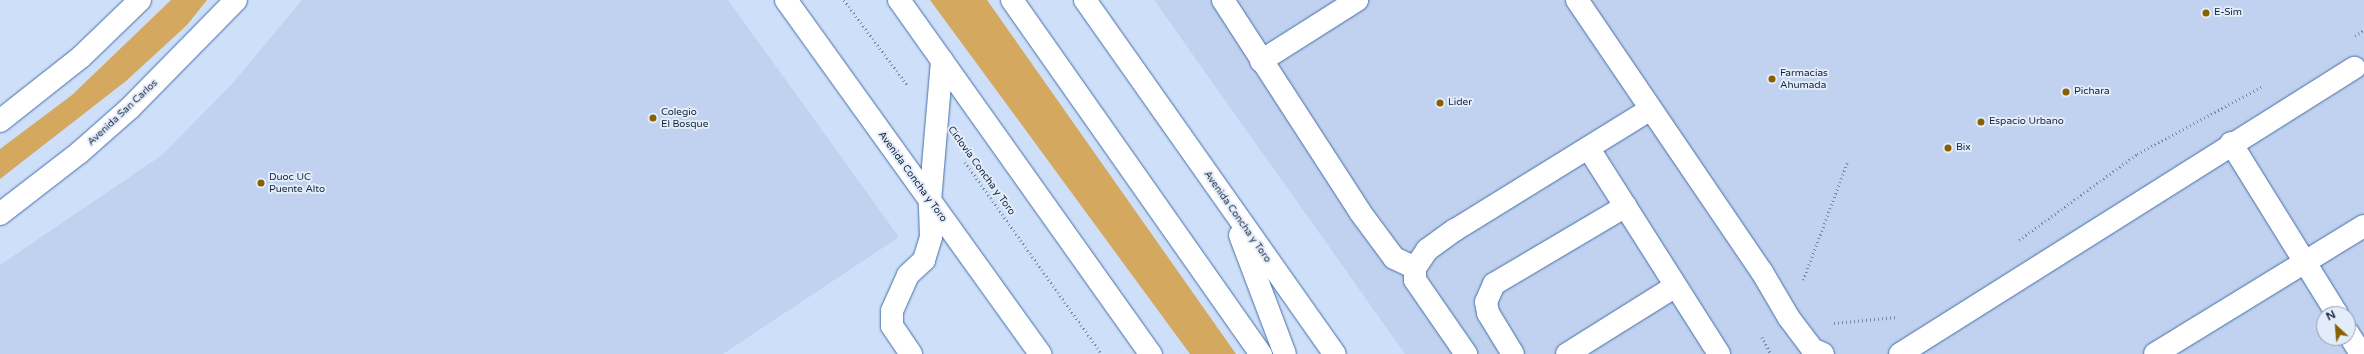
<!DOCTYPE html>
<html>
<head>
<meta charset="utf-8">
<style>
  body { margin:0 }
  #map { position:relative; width:2364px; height:354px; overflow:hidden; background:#cee0f9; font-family:"Varela Round",sans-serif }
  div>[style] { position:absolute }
  .built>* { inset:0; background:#c0d2ef }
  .green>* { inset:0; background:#d5a860 }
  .path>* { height:2.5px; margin-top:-1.25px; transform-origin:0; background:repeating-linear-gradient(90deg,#7889a1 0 1px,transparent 0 4px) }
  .roads { filter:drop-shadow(0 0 1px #476ea7) drop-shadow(0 0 1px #476ea7) }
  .minor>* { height:22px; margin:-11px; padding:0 11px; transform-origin:11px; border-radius:11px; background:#fff }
  .major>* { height:22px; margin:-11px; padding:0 11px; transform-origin:11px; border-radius:11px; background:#fff }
  .dots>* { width:11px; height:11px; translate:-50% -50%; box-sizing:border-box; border:2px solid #e3ecf9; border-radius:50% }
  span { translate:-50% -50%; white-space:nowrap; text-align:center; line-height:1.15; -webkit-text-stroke:4px #e3ecf9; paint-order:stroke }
  .poi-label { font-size:10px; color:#14243c }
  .left { translate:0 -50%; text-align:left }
  .street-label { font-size:10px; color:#14243c }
  .north { position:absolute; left:2316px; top:306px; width:40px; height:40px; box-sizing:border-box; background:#e3ecf9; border:1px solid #909cad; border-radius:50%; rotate:334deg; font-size:11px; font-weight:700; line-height:16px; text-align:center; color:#14243c }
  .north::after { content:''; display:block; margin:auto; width:14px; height:18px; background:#895f00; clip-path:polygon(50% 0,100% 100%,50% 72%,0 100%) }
</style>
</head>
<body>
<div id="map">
  <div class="built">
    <i style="clip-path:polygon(302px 0,728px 0,899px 237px,723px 354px,0 354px,0 265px,162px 155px,232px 84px)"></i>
    <i style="clip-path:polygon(evenodd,1154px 0,2364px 0,2364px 354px,1405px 354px,1154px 0,2324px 314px,2348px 314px,2348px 338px,2324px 338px,2324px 314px)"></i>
  </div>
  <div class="green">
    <i style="clip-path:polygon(171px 0,207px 0,187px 25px,126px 81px,0 179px,0 149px,72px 95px)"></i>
    <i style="clip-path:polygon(930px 0,987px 0,1236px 354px,1190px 354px)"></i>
  </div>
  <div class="path">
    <i style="left:844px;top:0;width:107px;rotate:53.3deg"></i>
    <i style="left:2355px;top:36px;width:11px;rotate:-34deg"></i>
    <i style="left:965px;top:162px;width:236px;rotate:54.5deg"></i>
    <i style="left:2019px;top:240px;width:146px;rotate:-36.1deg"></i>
    <i style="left:2137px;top:154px;width:141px;rotate:-28.4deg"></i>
    <i style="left:1803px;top:280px;width:125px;rotate:-69.4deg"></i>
    <i style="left:1834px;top:323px;width:63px;rotate:-5.4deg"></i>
    <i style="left:1762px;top:337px;width:19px;rotate:62deg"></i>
  </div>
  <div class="roads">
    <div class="minor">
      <i style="left:786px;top:0;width:436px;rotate:54.3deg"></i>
      <i style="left:1223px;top:0;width:252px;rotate:57.1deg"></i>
      <i style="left:1360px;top:212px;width:57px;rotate:53.5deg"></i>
      <i style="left:1394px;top:258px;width:23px;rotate:25deg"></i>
      <i style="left:1415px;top:268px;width:12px;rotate:90deg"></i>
      <i style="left:1415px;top:280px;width:90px;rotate:55.4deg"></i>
      <i style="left:1577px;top:0;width:329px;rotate:55.8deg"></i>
      <i style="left:1762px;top:272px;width:53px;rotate:59.6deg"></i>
      <i style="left:1789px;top:318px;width:39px;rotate:53deg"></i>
      <i style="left:1812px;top:349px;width:12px;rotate:24deg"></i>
      <i style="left:1261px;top:61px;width:114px;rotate:-32.4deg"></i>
      <i style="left:2231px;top:143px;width:201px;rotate:58.2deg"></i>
      <i style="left:1589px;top:149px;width:243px;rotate:57.6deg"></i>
      <i style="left:1415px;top:268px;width:22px;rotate:-56deg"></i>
      <i style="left:1427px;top:250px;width:34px;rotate:-36deg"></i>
      <i style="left:1455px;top:230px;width:228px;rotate:-31.7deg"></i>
      <i style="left:2348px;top:333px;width:25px;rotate:58deg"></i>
      <i style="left:911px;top:354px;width:34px;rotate:-124deg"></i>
      <i style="left:892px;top:326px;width:15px;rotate:-90deg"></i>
      <i style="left:892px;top:311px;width:39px;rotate:-66deg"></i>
      <i style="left:908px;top:275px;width:22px;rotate:-43deg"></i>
      <i style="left:924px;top:260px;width:24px;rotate:-73deg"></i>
      <i style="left:931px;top:237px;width:36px;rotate:-92deg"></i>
      <i style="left:1513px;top:354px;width:48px;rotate:-121.4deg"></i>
      <i style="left:1488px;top:313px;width:11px;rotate:-100deg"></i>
      <i style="left:1486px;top:302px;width:20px;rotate:-66deg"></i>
      <i style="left:1494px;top:284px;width:153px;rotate:-30.6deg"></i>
      <i style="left:1567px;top:354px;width:128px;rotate:-32deg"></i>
      <i style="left:1900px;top:354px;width:537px;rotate:-32.21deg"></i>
      <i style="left:2155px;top:354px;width:245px;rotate:-31.5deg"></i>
    </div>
    <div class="major">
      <i style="left:899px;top:0;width:435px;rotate:54.6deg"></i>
      <i style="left:1012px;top:0;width:433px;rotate:54.9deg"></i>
      <i style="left:1085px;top:0;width:433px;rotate:54.8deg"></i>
      <i style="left:0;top:121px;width:103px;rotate:-38.3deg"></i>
      <i style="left:81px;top:57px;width:82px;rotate:-44deg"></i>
      <i style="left:930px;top:201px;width:141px;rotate:-85.1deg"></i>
      <i style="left:0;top:214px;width:100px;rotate:-37.7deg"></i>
      <i style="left:79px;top:153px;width:68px;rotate:-41.4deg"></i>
      <i style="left:130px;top:108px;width:151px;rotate:-45.5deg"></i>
      <i style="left:1240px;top:235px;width:127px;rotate:69.3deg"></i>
    </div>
  </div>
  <div class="dots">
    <i style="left:2206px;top:13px;background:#895f00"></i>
    <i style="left:1772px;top:79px;background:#895f00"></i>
    <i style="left:2066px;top:92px;background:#895f00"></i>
    <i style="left:1440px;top:103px;background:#895f00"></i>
    <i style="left:653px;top:118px;background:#895f00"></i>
    <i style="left:1981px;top:122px;background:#895f00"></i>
    <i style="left:1948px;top:148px;background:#895f00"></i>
    <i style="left:261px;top:183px;background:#895f00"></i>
  </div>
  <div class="poi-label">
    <span class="left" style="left:2214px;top:13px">E-Sim</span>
    <span class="left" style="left:1780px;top:79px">Farmacias<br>Ahumada</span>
    <span class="left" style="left:2074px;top:92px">Pichara</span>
    <span class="left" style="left:1448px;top:103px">Lider</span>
    <span class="left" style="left:661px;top:118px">Colegio<br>El Bosque</span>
    <span class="left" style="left:1989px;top:122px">Espacio Urbano</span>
    <span class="left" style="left:1956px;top:148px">Bix</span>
    <span class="left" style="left:269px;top:183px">Duoc UC<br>Puente Alto</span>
  </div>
  <div class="street-label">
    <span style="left:123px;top:113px;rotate:-43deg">Avenida San Carlos</span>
    <span style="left:981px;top:171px;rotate:54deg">Ciclovía Concha y Toro</span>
    <span style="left:912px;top:177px;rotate:54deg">Avenida Concha y Toro</span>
    <span style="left:1237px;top:217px;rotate:55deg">Avenida Concha y Toro</span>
  </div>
  <div class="north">N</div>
</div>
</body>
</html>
